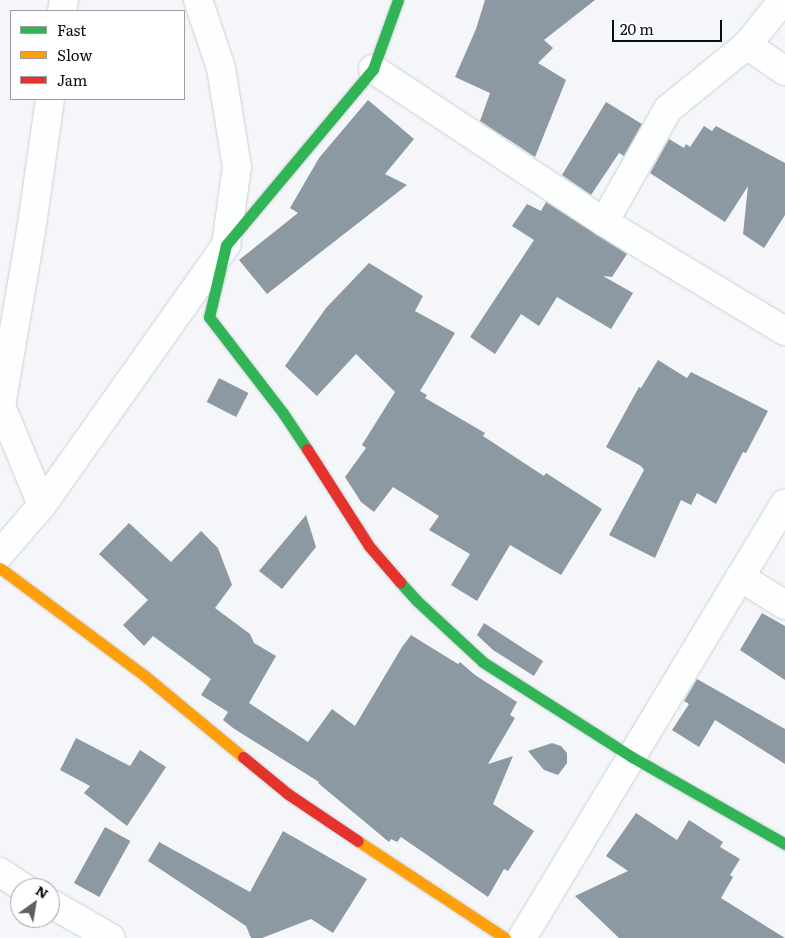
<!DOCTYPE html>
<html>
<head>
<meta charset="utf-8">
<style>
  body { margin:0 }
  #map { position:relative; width:785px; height:938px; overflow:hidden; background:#f4f6f9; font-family:Literata,serif }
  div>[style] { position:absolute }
  .building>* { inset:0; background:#8c98a2; transform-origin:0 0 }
  .roads { filter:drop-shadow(0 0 1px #cbd0d5) drop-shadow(0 0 1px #cbd0d5) }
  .street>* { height:28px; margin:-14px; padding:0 14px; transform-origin:14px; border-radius:14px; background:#fdfefe }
  .fast>* { height:11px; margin:-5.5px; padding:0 5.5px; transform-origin:5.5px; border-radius:5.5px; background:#30b455 }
  .slow>* { height:11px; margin:-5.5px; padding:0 5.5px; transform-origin:5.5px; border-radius:5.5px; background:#ff9f0a }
  .jam>* { height:11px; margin:-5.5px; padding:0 5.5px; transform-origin:5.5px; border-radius:5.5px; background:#e5322d }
  span { translate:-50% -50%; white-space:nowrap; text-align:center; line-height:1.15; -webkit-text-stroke:5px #fff; paint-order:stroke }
  .legend { position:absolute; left:10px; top:10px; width:175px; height:90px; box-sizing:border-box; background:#fff; border:1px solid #9c9fa1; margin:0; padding:6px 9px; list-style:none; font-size:15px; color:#070e14 }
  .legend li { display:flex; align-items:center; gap:10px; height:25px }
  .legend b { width:25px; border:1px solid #9c9fa1 }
  .north { position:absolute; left:10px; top:878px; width:50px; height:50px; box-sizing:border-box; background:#fff; border:1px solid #9c9fa1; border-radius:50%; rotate:32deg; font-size:14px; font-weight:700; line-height:20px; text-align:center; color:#070e14 }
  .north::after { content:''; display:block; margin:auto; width:18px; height:22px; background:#5a5f64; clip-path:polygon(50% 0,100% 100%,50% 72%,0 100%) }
  .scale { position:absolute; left:612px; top:20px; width:110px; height:22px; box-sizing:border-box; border:2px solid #070e14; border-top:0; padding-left:6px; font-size:15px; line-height:18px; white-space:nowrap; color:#070e14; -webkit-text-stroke:4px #fff; paint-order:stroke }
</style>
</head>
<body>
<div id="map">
  <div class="building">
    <i style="clip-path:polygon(485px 0,595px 0,544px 40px,553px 48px,538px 63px,566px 80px,535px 157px,480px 121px,490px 93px,455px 77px,476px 29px)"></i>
    <i style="clip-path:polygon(368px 100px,414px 139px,385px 174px,407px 185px,267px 294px,239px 260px,298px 213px,290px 208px,319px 158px)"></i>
    <i style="clip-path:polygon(606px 102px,642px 124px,624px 156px,619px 153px,591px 195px,562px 175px)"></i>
    <i style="clip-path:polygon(704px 126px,712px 131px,716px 126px,785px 163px,785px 215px,764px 248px,743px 234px,748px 186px,725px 222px,650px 173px,669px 139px,684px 148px,686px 144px,690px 147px)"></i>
    <i style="clip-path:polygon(546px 202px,627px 254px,612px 277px,603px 276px,633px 293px,611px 329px,557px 297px,539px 326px,521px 314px,495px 354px,470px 337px,534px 240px,512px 226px,527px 204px,541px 211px)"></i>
    <i style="clip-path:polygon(369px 263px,423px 296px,415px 311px,455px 333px,420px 391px,427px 395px,425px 398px,485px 433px,483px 436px,544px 476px,546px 473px,602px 509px,561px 575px,510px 545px,477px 601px,451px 585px,470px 554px,429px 530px,439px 516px,393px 487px,374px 512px,361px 502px,345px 477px,366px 448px,362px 445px,395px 392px,356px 354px,317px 396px,285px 366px,326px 308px)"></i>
    <i style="clip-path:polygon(658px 360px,687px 378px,691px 372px,768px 411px,746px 453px,743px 452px,716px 504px,697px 493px,691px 505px,681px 500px,655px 558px,609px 535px,644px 470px,641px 466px,606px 447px,639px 387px,641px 388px)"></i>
    <i style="left:219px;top:378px;width:33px;height:27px;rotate:27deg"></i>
    <i style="clip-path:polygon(306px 515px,316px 547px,282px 589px,259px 571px)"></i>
    <i style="clip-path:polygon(129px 523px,171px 562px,201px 531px,218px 548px,232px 585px,215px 608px,250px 634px,254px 643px,276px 656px,249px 703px,308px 742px,332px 709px,355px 726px,402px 647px,411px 635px,458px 664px,460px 662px,475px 675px,517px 702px,510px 715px,515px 718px,488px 764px,513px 756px,493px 804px,534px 831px,508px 871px,504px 869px,488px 897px,401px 837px,397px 842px,391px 839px,389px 842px,318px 783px,319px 782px,233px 728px,223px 720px,228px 712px,201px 695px,211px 679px,153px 636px,144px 646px,123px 625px,148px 600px,99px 554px)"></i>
    <i style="clip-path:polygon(762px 613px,785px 626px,785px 680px,740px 650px)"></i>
    <i style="clip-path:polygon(484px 623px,543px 661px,534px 676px,493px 650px,477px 635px)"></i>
    <i style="clip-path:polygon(697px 679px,785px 729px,785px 764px,715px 720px,699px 747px,672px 730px,689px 704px,684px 701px)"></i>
    <i style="clip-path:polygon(76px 738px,130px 766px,140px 750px,166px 767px,127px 826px,84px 793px,90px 786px,60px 770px)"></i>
    <i style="clip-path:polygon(552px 743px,561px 746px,567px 753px,567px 763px,558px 775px,544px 770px,528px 751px)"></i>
    <i style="clip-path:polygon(636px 813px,677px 840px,689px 820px,723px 842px,720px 847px,740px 859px,730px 875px,733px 877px,721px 898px,785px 938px,619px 938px,575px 896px,628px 871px,606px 856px)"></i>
    <i style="left:105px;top:827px;width:29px;height:64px;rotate:29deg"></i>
    <i style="clip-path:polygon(283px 831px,367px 879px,333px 933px,311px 919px,262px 938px,251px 938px,246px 926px,148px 861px,159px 842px,250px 892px)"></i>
  </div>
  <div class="roads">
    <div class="street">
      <i style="left:62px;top:11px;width:11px;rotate:-80deg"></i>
      <i style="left:747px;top:45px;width:46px;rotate:34.4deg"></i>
      <i style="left:373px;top:69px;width:277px;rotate:33.5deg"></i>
      <i style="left:604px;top:222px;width:211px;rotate:31.1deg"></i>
      <i style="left:604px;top:222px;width:130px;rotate:-60.5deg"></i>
      <i style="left:668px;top:109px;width:102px;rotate:-39deg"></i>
      <i style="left:747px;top:45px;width:58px;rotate:-51.3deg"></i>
      <i style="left:42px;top:505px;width:107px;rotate:-112.5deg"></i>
      <i style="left:1px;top:406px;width:178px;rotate:-80.3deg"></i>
      <i style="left:31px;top:231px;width:133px;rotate:-81.8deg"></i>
      <i style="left:0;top:554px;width:65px;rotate:-49.4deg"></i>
      <i style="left:42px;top:505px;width:319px;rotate:-54.7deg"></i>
      <i style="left:226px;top:245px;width:79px;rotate:-82deg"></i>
      <i style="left:237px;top:167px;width:100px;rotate:-99.2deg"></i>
      <i style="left:221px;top:68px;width:72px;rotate:-108.7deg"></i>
      <i style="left:740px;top:577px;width:53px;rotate:31.9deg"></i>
      <i style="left:0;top:872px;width:29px;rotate:34deg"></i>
      <i style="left:50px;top:903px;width:70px;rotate:29.8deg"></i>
      <i style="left:522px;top:938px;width:508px;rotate:-58.84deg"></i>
    </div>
    <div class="fast">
      <i style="left:307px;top:449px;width:43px;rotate:-123.7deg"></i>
      <i style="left:283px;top:413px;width:121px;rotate:-127.6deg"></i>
      <i style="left:209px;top:317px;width:74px;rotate:-76.7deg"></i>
      <i style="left:226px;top:245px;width:229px;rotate:-50.1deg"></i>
      <i style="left:373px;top:69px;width:73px;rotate:-70.1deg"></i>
      <i style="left:400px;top:582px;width:24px;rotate:48deg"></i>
      <i style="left:416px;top:600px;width:91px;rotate:42.8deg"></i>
      <i style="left:483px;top:662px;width:177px;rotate:32.5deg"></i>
      <i style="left:632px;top:757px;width:176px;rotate:29.6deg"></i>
    </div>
    <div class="slow">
      <i style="left:0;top:568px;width:181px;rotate:36.7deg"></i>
      <i style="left:145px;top:676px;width:127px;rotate:39.6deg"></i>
      <i style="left:358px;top:841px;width:176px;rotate:33.4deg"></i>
    </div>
    <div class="jam">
      <i style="left:307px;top:449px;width:115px;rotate:57.4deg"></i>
      <i style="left:369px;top:546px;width:48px;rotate:49.3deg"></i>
      <i style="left:243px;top:757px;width:58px;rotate:39.4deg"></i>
      <i style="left:288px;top:794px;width:84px;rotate:33.9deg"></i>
    </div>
  </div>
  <ul class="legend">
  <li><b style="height:6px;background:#30b455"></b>Fast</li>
  <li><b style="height:6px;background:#ff9f0a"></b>Slow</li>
  <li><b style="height:6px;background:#e5322d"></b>Jam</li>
  </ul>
  <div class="north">N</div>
  <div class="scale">20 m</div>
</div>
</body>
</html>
